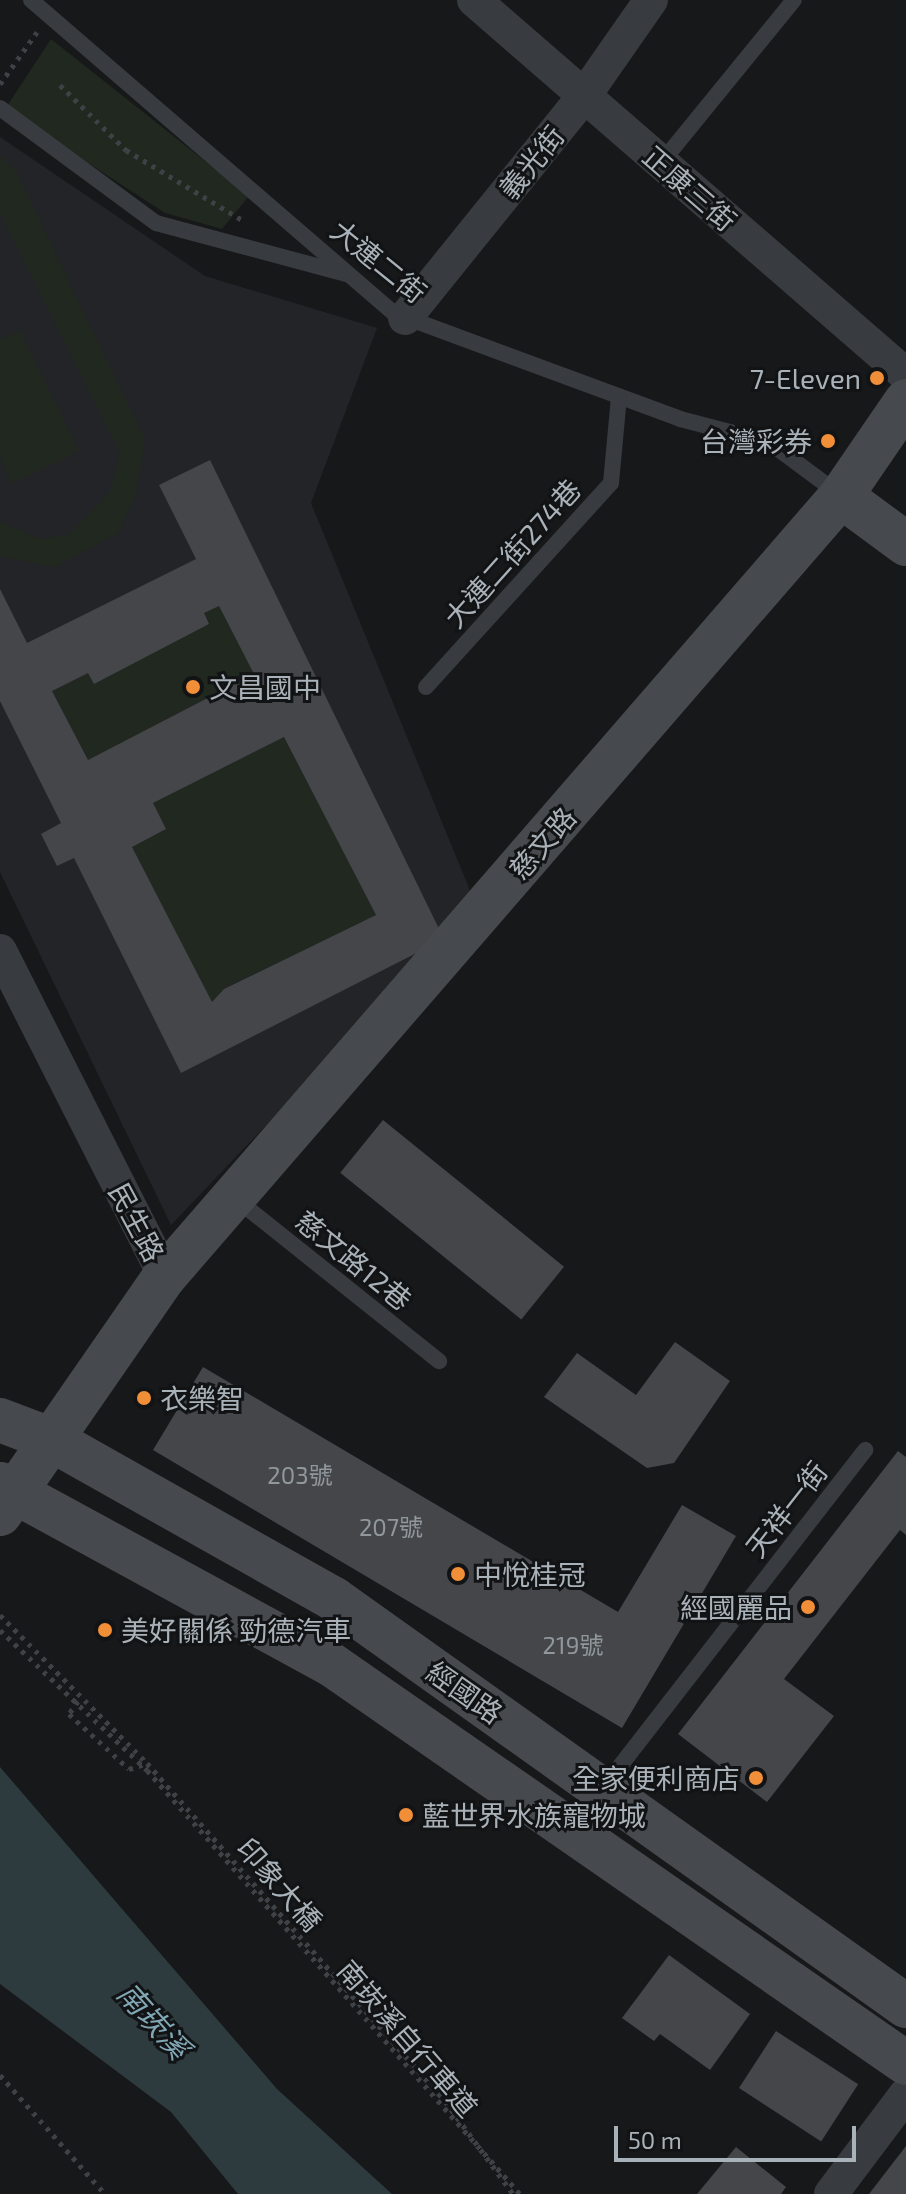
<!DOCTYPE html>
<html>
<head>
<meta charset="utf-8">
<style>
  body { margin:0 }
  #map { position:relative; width:906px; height:2194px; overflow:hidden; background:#17181a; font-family:"Exo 2","Noto Sans TC",sans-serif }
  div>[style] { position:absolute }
  .built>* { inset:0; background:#232427 }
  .green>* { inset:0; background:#20281f }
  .water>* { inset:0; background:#2d3a3e }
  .building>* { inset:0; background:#44464a; transform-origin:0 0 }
  .path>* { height:5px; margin-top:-2.5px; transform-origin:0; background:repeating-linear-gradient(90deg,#3e4246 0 4px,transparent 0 10px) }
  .lane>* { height:16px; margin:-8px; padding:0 8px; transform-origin:8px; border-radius:8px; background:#383b3f }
  .street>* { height:34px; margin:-17px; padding:0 17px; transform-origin:17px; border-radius:17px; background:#383b3f }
  .secondary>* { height:44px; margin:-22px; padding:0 22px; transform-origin:22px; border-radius:22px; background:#464a4e }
  .path-bridge>* { height:5px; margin-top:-2.5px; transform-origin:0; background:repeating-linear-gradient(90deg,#3e4246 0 4px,transparent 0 10px) }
  .dots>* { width:22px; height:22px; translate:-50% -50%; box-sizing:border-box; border:4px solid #121315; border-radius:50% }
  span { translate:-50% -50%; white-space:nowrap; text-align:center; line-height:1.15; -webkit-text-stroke:6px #121315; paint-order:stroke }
  .number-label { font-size:24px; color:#90979d }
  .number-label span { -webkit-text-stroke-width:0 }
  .street-label { font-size:28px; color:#aab2b9 }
  .poi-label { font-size:28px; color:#aab2b9 }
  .right { translate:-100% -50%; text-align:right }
  .left { translate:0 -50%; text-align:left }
  .water-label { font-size:30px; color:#81a6b4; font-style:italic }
  .scale { position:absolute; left:614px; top:2126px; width:242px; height:36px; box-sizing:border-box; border:4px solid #aab2b9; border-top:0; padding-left:10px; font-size:24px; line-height:28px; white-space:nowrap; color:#aab2b9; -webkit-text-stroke:6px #121315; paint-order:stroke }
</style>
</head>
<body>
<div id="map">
  <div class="built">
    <i style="clip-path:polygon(0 137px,205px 276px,377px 328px,311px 503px,476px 905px,171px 1225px,0 872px)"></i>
  </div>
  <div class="green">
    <i style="clip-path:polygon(51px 39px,249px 196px,222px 229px,165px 213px,5px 109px)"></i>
    <i style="clip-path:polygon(0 156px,15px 169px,145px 440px,135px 497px,118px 533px,55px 567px,0 556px,0 522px,40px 539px,70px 534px,111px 490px,120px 452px,0 212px)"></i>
    <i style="clip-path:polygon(20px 331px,79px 451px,12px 484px,0 458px,0 340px)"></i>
    <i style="clip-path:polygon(219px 606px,254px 674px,88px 760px,52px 691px,88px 673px,94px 684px,209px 624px,204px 613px)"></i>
    <i style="clip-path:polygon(284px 737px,376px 915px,224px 988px,212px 1002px,132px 847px,166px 829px,153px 803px)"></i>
  </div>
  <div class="water">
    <i style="clip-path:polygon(0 1767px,277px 2089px,392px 2194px,238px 2194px,171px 2112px,0 1984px)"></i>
  </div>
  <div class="building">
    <i style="clip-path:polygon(evenodd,210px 460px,444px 939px,181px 1073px,74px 858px,57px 866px,41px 834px,61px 823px,0 701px,0 589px,27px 643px,196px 559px,159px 485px,210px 460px,219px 606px,254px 674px,88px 760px,52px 691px,88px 673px,94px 684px,209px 624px,204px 613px,219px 606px,210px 460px,284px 737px,376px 915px,224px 989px,212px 1002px,132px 847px,166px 829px,153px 803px,284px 737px)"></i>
    <i style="left:383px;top:1120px;width:233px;height:68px;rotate:39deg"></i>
    <i style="clip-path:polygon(675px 1342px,730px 1381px,674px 1463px,647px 1468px,544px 1397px,577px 1353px,636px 1395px)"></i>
    <i style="clip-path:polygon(203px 1367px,618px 1612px,682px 1505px,736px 1536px,622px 1728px,153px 1450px)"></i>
    <i style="clip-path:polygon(898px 1451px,906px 1457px,906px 1535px,900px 1530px,784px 1679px,834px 1716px,767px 1802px,678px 1734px)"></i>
    <i style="clip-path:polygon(669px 1955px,750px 2014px,710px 2070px,660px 2034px,654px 2041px,622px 2018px)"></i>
    <i style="left:776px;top:2031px;width:98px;height:68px;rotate:33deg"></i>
    <i style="clip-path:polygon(906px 2146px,906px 2194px,869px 2194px)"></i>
    <i style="clip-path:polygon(736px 2147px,786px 2187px,781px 2194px,697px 2194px)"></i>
  </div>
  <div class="path">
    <i style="left:0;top:84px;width:64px;rotate:-54.6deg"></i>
    <i style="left:60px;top:85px;width:93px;rotate:44.6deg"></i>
    <i style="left:126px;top:150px;width:135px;rotate:31.1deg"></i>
    <i style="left:0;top:1630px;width:203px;rotate:43.6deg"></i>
    <i style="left:147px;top:1770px;width:565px;rotate:48.66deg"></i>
    <i style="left:0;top:2075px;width:159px;rotate:48.6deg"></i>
  </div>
  <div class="lane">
    <i style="left:31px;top:0;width:479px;rotate:40.8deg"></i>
    <i style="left:394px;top:313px;width:305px;rotate:20.3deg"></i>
    <i style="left:680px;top:419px;width:92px;rotate:14.5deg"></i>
    <i style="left:769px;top:442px;width:89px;rotate:36.7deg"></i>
    <i style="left:0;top:108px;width:194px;rotate:36.4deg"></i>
    <i style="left:156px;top:223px;width:197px;rotate:15deg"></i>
    <i style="left:661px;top:163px;width:210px;rotate:-50.8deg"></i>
    <i style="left:426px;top:687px;width:275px;rotate:-47.8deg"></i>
    <i style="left:611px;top:483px;width:87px;rotate:-84.7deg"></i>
    <i style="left:236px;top:1199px;width:260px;rotate:38.6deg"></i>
    <i style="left:603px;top:1788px;width:428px;rotate:-52.2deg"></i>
  </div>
  <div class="street">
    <i style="left:474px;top:0;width:572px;rotate:40.96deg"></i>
    <i style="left:405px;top:318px;width:285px;rotate:-51.1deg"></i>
    <i style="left:584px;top:96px;width:117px;rotate:-55.1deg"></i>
    <i style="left:0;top:951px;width:364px;rotate:63.1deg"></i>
    <i style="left:831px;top:2194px;width:125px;rotate:-53.1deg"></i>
  </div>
  <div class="secondary">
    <i style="left:841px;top:496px;width:81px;rotate:36.4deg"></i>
    <i style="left:0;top:1420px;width:53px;rotate:20.8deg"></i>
    <i style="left:50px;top:1439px;width:326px;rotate:29.4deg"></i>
    <i style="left:334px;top:1599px;width:702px;rotate:35.43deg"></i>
    <i style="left:0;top:1484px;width:378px;rotate:28.6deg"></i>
    <i style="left:332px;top:1665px;width:698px;rotate:34.74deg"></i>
    <i style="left:0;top:1514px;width:290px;rotate:-55.3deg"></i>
    <i style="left:165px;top:1276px;width:1032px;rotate:-49.09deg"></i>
    <i style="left:841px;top:496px;width:115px;rotate:-55.6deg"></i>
  </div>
  <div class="path-bridge">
    <i style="left:0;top:1615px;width:209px;rotate:45.2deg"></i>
    <i style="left:147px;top:1763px;width:451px;rotate:48.6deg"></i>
    <i style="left:445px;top:2101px;width:115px;rotate:53.8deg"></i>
    <i style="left:78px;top:1701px;width:16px;rotate:125deg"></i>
    <i style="left:69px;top:1714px;width:81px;rotate:42.5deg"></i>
    <i style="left:129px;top:1769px;width:19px;rotate:-18deg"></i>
  </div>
  <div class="dots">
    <i style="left:877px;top:378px;background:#f18e38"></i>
    <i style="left:828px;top:441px;background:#f18e38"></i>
    <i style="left:193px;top:687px;background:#f18e38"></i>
    <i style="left:144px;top:1398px;background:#f18e38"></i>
    <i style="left:458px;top:1574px;background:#f18e38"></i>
    <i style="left:808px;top:1607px;background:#f18e38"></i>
    <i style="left:105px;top:1630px;background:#f18e38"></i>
    <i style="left:756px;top:1778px;background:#f18e38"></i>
    <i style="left:406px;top:1815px;background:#f18e38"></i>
  </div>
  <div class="number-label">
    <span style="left:300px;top:1475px">203號</span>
    <span style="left:391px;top:1527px">207號</span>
    <span style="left:573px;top:1645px">219號</span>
  </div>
  <div class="street-label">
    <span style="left:531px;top:162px;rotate:-51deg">義光街</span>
    <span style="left:690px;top:188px;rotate:41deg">正康三街</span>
    <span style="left:379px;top:261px;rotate:39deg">大連二街</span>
    <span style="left:512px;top:553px;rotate:-48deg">大連二街274巷</span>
    <span style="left:542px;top:843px;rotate:-49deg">慈文路</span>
    <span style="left:137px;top:1222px;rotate:62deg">民生路</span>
    <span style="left:354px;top:1260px;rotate:39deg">慈文路12巷</span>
    <span style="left:786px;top:1509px;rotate:-52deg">天祥一街</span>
    <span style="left:465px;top:1692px;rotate:35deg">經國路</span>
    <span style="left:280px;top:1884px;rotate:49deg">印象大橋</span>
    <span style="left:408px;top:2038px;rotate:49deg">南崁溪自行車道</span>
  </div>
  <div class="poi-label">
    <span class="right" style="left:861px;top:378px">7-Eleven</span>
    <span class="right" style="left:812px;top:441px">台灣彩券</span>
    <span class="left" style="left:209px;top:687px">文昌國中</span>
    <span class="left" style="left:160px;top:1398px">衣樂智</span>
    <span class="left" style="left:474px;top:1574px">中悅桂冠</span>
    <span class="right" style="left:792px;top:1607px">經國麗品</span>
    <span class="left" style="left:121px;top:1630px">美好關係 勁德汽車</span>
    <span class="right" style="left:740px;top:1778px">全家便利商店</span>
    <span class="left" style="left:422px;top:1815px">藍世界水族寵物城</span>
  </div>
  <div class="water-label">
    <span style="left:154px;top:2020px;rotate:48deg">南崁溪</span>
  </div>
  <div class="scale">50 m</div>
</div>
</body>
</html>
